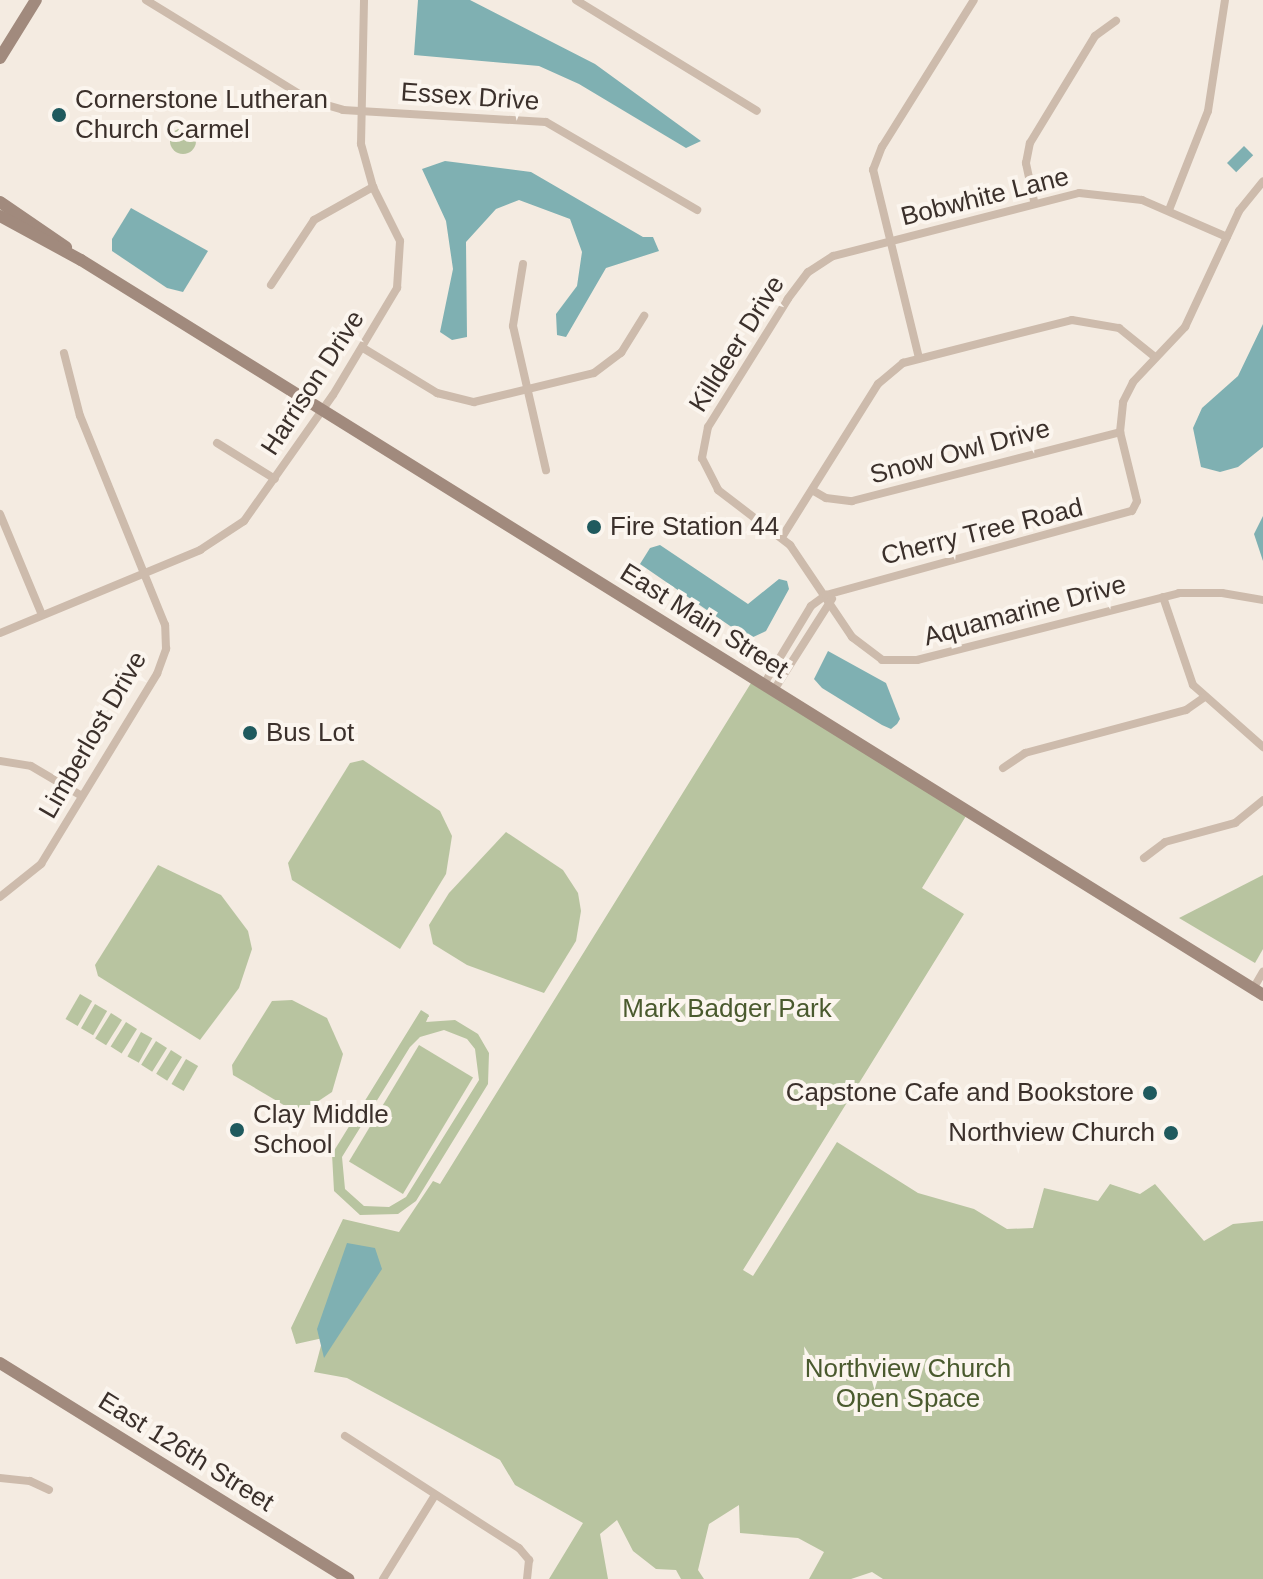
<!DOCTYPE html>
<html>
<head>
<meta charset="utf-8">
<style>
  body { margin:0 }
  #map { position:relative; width:1263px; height:1579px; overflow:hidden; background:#f4ebe1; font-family:Arial,sans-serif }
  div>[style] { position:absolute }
  .green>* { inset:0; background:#b8c4a0; transform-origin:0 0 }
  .round { border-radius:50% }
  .water>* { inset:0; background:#7fb0b2; transform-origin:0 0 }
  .street>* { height:8px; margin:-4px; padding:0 4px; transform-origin:4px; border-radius:4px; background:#cdbbac }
  .secondary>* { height:12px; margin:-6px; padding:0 6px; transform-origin:6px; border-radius:6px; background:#a18a7d }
  .dots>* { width:22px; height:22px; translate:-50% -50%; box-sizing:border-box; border:4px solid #fbf5ee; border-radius:50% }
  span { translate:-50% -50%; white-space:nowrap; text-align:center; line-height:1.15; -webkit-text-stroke:8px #fbf5ee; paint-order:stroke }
  .street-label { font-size:26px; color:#3b302b }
  .poi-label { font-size:26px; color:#3b302b }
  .left { translate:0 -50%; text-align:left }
  .right { translate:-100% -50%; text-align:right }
  .park-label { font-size:26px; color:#4a5a2e }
</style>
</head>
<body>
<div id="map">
  <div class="green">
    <i class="round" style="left:170px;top:128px;width:26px;height:26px"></i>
    <i style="clip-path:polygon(751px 683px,966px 816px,922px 888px,964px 914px,743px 1270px,753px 1276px,837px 1142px,918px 1193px,974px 1209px,1007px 1229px,1033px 1228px,1044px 1188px,1098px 1201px,1110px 1184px,1140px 1194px,1155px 1184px,1204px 1241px,1233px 1224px,1263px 1221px,1263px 1579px,883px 1579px,872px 1572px,851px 1579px,809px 1579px,824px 1552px,798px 1538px,740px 1533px,739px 1505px,709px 1524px,698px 1570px,704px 1579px,681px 1579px,676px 1570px,656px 1569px,633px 1551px,617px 1520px,600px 1534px,608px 1579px,549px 1579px,583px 1523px,515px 1485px,500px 1460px,347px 1378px,314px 1372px,323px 1338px,296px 1344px,291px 1328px,343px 1219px,399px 1232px,433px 1181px,440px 1184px)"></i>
    <i style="clip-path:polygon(363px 760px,440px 811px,452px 836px,446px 874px,400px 949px,292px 880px,288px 863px,350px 763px)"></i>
    <i style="clip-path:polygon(506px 832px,563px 870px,578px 893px,581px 911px,576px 941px,544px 993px,467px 965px,433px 944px,429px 925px,449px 893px)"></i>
    <i style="clip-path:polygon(158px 865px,221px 895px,248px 931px,252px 949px,239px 988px,200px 1040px,98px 976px,95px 965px)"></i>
    <i style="clip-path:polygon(1263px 875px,1263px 949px,1255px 963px,1179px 918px)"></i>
    <i style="left:80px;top:994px;width:14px;height:29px;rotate:30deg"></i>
    <i style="clip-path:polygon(292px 1000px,327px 1018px,343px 1054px,332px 1092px,299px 1114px,233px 1075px,232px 1065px,272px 1001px)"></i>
    <i style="left:95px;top:1004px;width:14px;height:28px;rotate:30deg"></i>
    <i style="clip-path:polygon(evenodd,421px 1010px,429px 1015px,426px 1022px,455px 1020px,478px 1034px,489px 1053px,488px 1084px,416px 1201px,398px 1214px,360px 1215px,334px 1191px,332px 1154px,421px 1010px,444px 1030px,467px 1039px,475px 1049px,479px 1080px,406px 1197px,389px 1207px,364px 1206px,345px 1189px,342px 1157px,410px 1047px,420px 1037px,444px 1030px)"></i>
    <i style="left:111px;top:1013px;width:13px;height:30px;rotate:32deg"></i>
    <i style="left:126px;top:1022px;width:13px;height:29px;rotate:32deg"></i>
    <i style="left:141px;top:1032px;width:13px;height:28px;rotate:29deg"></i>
    <i style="left:156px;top:1041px;width:13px;height:28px;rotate:32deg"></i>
    <i style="left:419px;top:1045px;width:63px;height:136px;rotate:31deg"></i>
    <i style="left:171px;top:1050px;width:13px;height:28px;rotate:32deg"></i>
    <i style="left:186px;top:1059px;width:14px;height:29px;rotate:30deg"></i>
  </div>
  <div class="water">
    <i style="clip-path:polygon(418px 0,470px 0,595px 64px,701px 141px,686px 148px,579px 84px,539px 66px,414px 55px)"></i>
    <i style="left:1244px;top:146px;width:13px;height:24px;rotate:45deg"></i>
    <i style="clip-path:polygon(445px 161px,531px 172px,643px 237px,653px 237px,659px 251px,606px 268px,566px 337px,557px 335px,556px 314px,577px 286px,582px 252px,570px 219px,519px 200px,496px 209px,466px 242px,467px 337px,452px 340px,440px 332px,453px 269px,446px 221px,422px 169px)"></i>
    <i style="clip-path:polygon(131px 208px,208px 251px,183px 292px,167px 288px,112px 251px,112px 239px)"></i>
    <i style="clip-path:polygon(1263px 324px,1263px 447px,1238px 467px,1220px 472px,1201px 467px,1193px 428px,1202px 408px,1238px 376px)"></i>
    <i style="clip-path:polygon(1263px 516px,1263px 561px,1254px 534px)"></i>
    <i style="clip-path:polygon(660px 545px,748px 604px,779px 579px,787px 581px,789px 589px,766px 631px,749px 639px,640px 564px,650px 548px)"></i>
    <i style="clip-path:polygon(828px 651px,886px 683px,900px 719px,897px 724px,891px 729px,882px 725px,822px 688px,814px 679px)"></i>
    <i style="clip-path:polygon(347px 1243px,375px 1248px,382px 1269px,324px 1358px,317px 1329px)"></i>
  </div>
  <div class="street">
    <i style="left:146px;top:0;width:191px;rotate:31.5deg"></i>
    <i style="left:309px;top:100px;width:35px;rotate:16deg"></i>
    <i style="left:343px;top:110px;width:203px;rotate:3.4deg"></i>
    <i style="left:546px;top:122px;width:175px;rotate:30.2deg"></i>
    <i style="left:576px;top:0;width:212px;rotate:31.5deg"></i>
    <i style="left:1034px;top:201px;width:39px;rotate:-102deg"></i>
    <i style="left:1026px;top:163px;width:20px;rotate:-79deg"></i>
    <i style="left:1030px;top:143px;width:125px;rotate:-58.7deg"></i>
    <i style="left:1095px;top:36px;width:26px;rotate:-36deg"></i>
    <i style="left:1169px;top:210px;width:106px;rotate:-68.5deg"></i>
    <i style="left:1208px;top:111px;width:112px;rotate:-81.3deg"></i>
    <i style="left:1227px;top:237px;width:93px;rotate:-156.5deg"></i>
    <i style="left:1142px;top:200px;width:63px;rotate:-173.7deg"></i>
    <i style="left:1079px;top:193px;width:254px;rotate:165.6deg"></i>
    <i style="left:833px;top:256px;width:30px;rotate:147deg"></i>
    <i style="left:808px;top:272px;width:34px;rotate:127deg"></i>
    <i style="left:788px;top:299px;width:151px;rotate:122deg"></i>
    <i style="left:708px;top:427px;width:32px;rotate:101deg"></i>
    <i style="left:702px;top:458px;width:36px;rotate:63deg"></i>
    <i style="left:718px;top:490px;width:91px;rotate:37.4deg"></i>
    <i style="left:790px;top:545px;width:111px;rotate:56deg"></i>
    <i style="left:852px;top:637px;width:38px;rotate:37deg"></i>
    <i style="left:882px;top:660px;width:35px"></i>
    <i style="left:917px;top:660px;width:270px;rotate:-14.3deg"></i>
    <i style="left:1179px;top:593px;width:43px"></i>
    <i style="left:1222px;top:593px;width:42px;rotate:9.7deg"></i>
    <i style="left:523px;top:264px;width:63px;rotate:99.2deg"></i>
    <i style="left:513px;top:326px;width:148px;rotate:77.1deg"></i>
    <i style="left:271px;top:285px;width:78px;rotate:-56.5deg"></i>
    <i style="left:314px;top:220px;width:68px;rotate:-29.2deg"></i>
    <i style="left:363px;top:348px;width:87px;rotate:31.3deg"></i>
    <i style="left:437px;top:393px;width:38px;rotate:14deg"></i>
    <i style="left:474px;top:402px;width:123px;rotate:-13.6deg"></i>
    <i style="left:594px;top:373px;width:34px;rotate:-37deg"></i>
    <i style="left:621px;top:353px;width:44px;rotate:-58.1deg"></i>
    <i style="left:919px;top:358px;width:194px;rotate:-103.7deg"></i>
    <i style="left:873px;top:170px;width:25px;rotate:-69deg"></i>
    <i style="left:882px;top:147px;width:173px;rotate:-58deg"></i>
    <i style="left:217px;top:443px;width:68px;rotate:31.8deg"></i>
    <i style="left:812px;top:490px;width:16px;rotate:30deg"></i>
    <i style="left:826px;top:498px;width:26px;rotate:7deg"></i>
    <i style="left:852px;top:501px;width:277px;rotate:-14.4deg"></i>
    <i style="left:0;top:514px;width:109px;rotate:67.4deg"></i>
    <i style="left:782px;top:537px;width:181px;rotate:-57.9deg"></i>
    <i style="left:878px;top:384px;width:33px;rotate:-40deg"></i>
    <i style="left:903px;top:363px;width:174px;rotate:-14.3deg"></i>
    <i style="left:1072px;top:320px;width:48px;rotate:9.7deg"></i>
    <i style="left:1119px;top:328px;width:46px;rotate:38.9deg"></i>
    <i style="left:1163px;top:597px;width:93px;rotate:71.2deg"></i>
    <i style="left:1193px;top:685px;width:94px;rotate:41.5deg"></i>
    <i style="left:0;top:633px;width:217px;rotate:-22.5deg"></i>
    <i style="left:200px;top:550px;width:53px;rotate:-33.4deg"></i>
    <i style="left:244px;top:521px;width:154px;rotate:-54.8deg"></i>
    <i style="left:333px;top:395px;width:125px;rotate:-59.1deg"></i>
    <i style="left:397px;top:288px;width:47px;rotate:-86.3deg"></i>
    <i style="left:400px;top:241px;width:60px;rotate:-116.6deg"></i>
    <i style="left:373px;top:187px;width:45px;rotate:-105.6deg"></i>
    <i style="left:361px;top:144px;width:144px;rotate:-88.8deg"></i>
    <i style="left:764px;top:684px;width:91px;rotate:-58.9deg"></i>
    <i style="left:811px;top:606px;width:19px;rotate:-36deg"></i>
    <i style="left:826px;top:595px;width:317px;rotate:-15.4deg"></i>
    <i style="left:1132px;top:511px;width:11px;rotate:-63deg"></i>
    <i style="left:1137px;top:501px;width:71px;rotate:-103.8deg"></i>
    <i style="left:1120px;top:432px;width:30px;rotate:-84deg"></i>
    <i style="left:1123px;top:402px;width:22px;rotate:-63deg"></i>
    <i style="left:1133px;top:382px;width:76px;rotate:-46.6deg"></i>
    <i style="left:1185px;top:327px;width:128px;rotate:-65deg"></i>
    <i style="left:1239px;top:211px;width:38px;rotate:-51deg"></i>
    <i style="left:774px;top:690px;width:108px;rotate:-57.5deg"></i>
    <i style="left:0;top:761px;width:31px;rotate:9deg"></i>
    <i style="left:31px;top:766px;width:59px;rotate:30.5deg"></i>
    <i style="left:1003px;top:768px;width:27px;rotate:-34deg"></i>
    <i style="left:1025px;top:753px;width:167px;rotate:-15deg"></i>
    <i style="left:1186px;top:710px;width:21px;rotate:-35deg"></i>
    <i style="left:1144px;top:858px;width:26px;rotate:-37deg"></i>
    <i style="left:1165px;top:842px;width:73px;rotate:-15.2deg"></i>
    <i style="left:1235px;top:823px;width:36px;rotate:-39deg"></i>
    <i style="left:0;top:897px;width:53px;rotate:-38.8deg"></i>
    <i style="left:41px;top:864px;width:223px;rotate:-58.6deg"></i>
    <i style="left:157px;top:674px;width:27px;rotate:-70deg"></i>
    <i style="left:166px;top:649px;width:24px;rotate:-92deg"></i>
    <i style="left:165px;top:625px;width:226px;rotate:-112.1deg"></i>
    <i style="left:80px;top:416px;width:65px;rotate:-104.3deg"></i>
    <i style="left:1253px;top:989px;width:20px;rotate:-60deg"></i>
    <i style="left:345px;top:1436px;width:207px;rotate:32.8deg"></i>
    <i style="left:519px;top:1548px;width:16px;rotate:50deg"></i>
    <i style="left:529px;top:1560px;width:19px;rotate:96deg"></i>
    <i style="left:0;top:1478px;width:30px;rotate:6deg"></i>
    <i style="left:30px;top:1481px;width:21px;rotate:25deg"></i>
    <i style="left:383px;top:1579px;width:99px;rotate:-58.2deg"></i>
  </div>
  <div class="secondary">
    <i style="left:0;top:58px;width:68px;rotate:-58.2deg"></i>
    <i style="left:0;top:202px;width:80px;rotate:34.3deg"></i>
    <i style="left:0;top:216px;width:92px;rotate:28.5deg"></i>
    <i style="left:81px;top:260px;width:1392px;rotate:31.87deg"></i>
    <i style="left:0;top:1363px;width:410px;rotate:31.8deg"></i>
  </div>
  <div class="dots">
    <i style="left:59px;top:115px;background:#1f5a5e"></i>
    <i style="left:594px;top:527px;background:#1f5a5e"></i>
    <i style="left:250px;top:733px;background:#1f5a5e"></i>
    <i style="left:1150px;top:1093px;background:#1f5a5e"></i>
    <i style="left:237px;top:1130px;background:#1f5a5e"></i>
    <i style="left:1171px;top:1133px;background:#1f5a5e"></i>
  </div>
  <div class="street-label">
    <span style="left:470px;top:97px;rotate:4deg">Essex Drive</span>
    <span style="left:985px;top:197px;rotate:-14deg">Bobwhite Lane</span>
    <span style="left:737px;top:344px;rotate:-58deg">Killdeer Drive</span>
    <span style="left:313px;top:383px;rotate:-57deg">Harrison Drive</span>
    <span style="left:960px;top:452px;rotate:-15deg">Snow Owl Drive</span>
    <span style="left:982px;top:532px;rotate:-14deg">Cherry Tree Road</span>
    <span style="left:1025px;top:611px;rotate:-15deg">Aquamarine Drive</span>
    <span style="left:704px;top:621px;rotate:32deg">East Main Street</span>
    <span style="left:93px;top:735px;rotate:-60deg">Limberlost Drive</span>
    <span style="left:186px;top:1452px;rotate:32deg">East 126th Street</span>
  </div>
  <div class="poi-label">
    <span class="left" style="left:75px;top:115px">Cornerstone Lutheran<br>Church Carmel</span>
    <span class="left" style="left:610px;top:527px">Fire Station 44</span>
    <span class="left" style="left:266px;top:733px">Bus Lot</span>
    <span class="right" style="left:1134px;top:1093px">Capstone Cafe and Bookstore</span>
    <span class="left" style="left:253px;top:1130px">Clay Middle<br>School</span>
    <span class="right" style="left:1155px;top:1133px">Northview Church</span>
  </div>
  <div class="park-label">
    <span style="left:727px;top:1009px">Mark Badger Park</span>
    <span style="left:908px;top:1384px">Northview Church<br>Open Space</span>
  </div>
</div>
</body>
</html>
